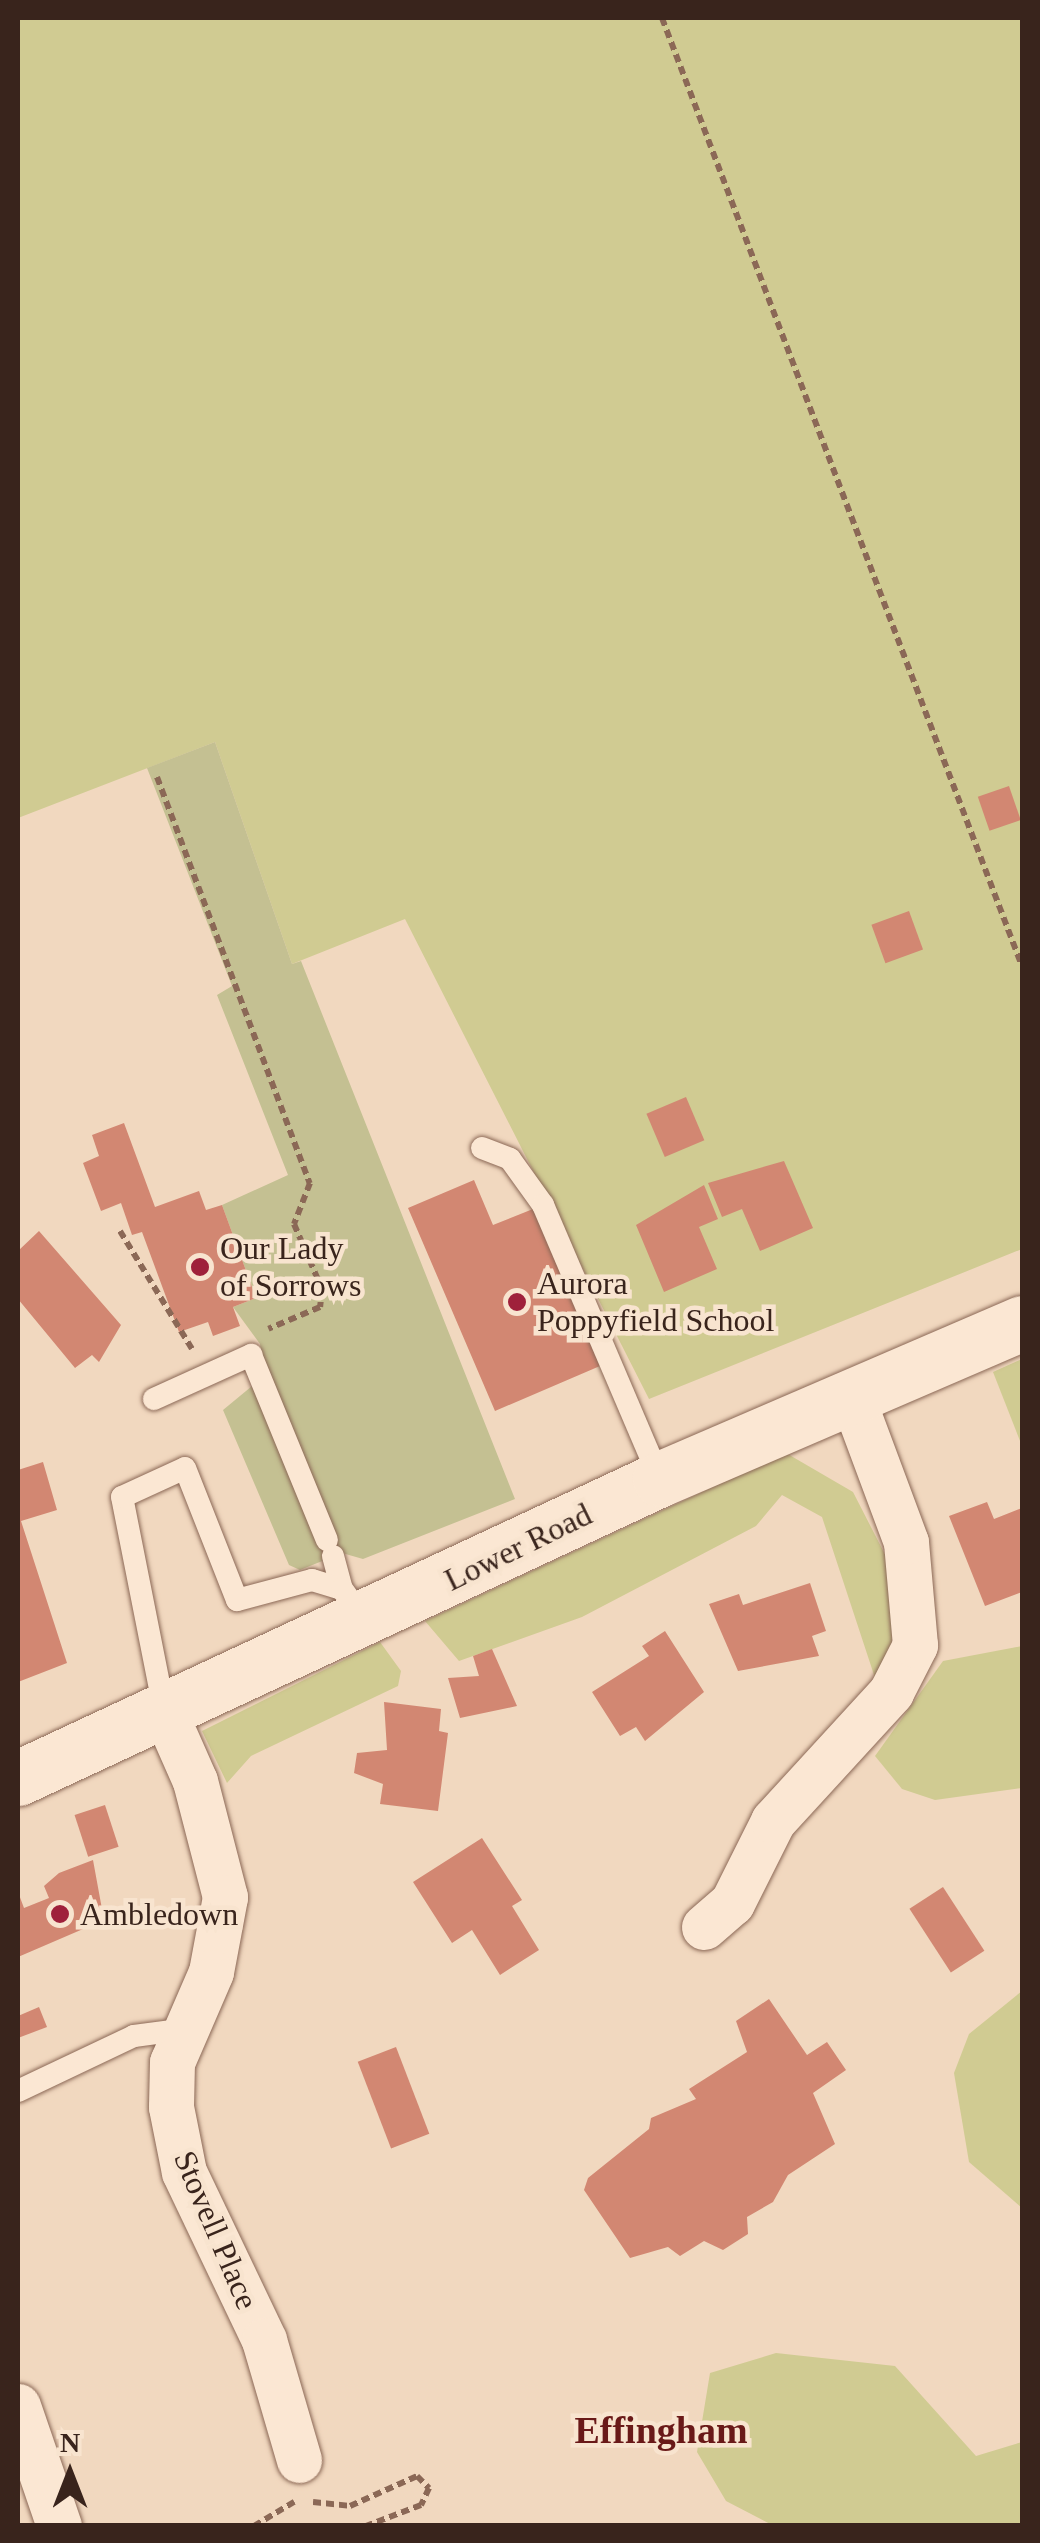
<!DOCTYPE html>
<html>
<head>
<meta charset="utf-8">
<style>
  body { margin:0 }
  #map { position:relative; width:1040px; height:2543px; overflow:hidden; background:#f1d8bf; font-family:"Times New Roman",serif }
  div>[style] { position:absolute }
  .green>* { inset:0; background:#d0cb92 }
  .cemetery>* { inset:0; background:#c4c092 }
  .building>* { inset:0; background:#d28772; transform-origin:0 0 }
  .path>* { height:6px; margin-top:-3px; transform-origin:0; background:repeating-linear-gradient(90deg,#8b6856 0 8px,transparent 0 13px) }
  .roads { filter:drop-shadow(0 0 2px #8b6856) drop-shadow(0 0 2px #8b6856) }
  .lane>* { height:22px; margin:-11px; padding:0 11px; transform-origin:11px; border-radius:11px; background:#fbe7d3 }
  .street>* { height:45px; margin:-22.5px; padding:0 22.5px; transform-origin:22.5px; border-radius:22.5px; background:#fbe7d3 }
  .secondary>* { height:55px; margin:-27.5px; padding:0 27.5px; transform-origin:27.5px; border-radius:27.5px; background:#fbe7d3 }
  .dots>* { width:28px; height:28px; translate:-50% -50%; box-sizing:border-box; border:5px solid #f8e4cf; border-radius:50% }
  span { translate:-50% -50%; white-space:nowrap; text-align:center; line-height:1.15; -webkit-text-stroke:9px #f8e4cf; paint-order:stroke }
  .poi-label { font-size:32px; color:#39241c }
  .left { translate:0 -50%; text-align:left }
  .street-label { font-size:32px; color:#39241c }
  .quarter-label { font-size:38px; color:#691918; font-weight:700 }
  .frame { position:absolute; inset:0; border:20px solid #39241c; pointer-events:none }
  .north { position:absolute; left:20px; top:2423px; width:100px; height:100px; -webkit-text-stroke:8px #f8e4cf; paint-order:stroke; rotate:0deg; font-size:28px; font-weight:700; line-height:40px; text-align:center; color:#39241c }
  .north::after { content:''; display:block; margin:auto; width:35px; height:45px; background:#39241c; clip-path:polygon(50% 0,100% 100%,50% 72%,0 100%) }
</style>
</head>
<body>
<div id="map">
  <div class="green">
    <i style="clip-path:polygon(18px 18px,1022px 18px,1022px 1249px,649px 1399px,405px 919px,292px 964px,215px 742px,18px 818px)"></i>
    <i style="clip-path:polygon(1022px 1359px,1022px 1446px,993px 1372px)"></i>
    <i style="clip-path:polygon(786px 1453px,853px 1492px,894px 1572px,892px 1649px,875px 1678px,822px 1517px,782px 1495px,756px 1526px,582px 1617px,459px 1661px,425px 1621px)"></i>
    <i style="clip-path:polygon(380px 1642px,401px 1671px,398px 1686px,251px 1756px,227px 1783px,202px 1731px)"></i>
    <i style="clip-path:polygon(1022px 1646px,1022px 1788px,935px 1800px,902px 1789px,875px 1756px,943px 1661px)"></i>
    <i style="clip-path:polygon(1022px 1991px,1022px 2208px,969px 2162px,954px 2073px,969px 2034px)"></i>
    <i style="clip-path:polygon(776px 2353px,895px 2366px,976px 2456px,1022px 2442px,1022px 2525px,772px 2525px,726px 2501px,697px 2452px,710px 2373px)"></i>
  </div>
  <div class="cemetery">
    <i style="clip-path:polygon(215px 742px,292px 964px,301px 961px,515px 1499px,363px 1559px,342px 1553px,300px 1570px,289px 1565px,223px 1410px,264px 1376px,260px 1344px,233px 1307px,256px 1298px,222px 1205px,288px 1175px,217px 995px,232px 986px,147px 768px)"></i>
  </div>
  <div class="building">
    <i style="left:1009px;top:786px;width:36px;height:33px;rotate:71deg"></i>
    <i style="left:909px;top:911px;width:41px;height:40px;rotate:70deg"></i>
    <i style="left:686px;top:1097px;width:47px;height:43px;rotate:67deg"></i>
    <i style="clip-path:polygon(124px 1123px,155px 1207px,199px 1191px,206px 1210px,222px 1205px,256px 1298px,233px 1307px,240px 1326px,213px 1336px,208px 1322px,179px 1332px,142px 1232px,132px 1235px,121px 1203px,101px 1211px,83px 1163px,99px 1156px,92px 1135px)"></i>
    <i style="clip-path:polygon(784px 1161px,813px 1228px,760px 1251px,742px 1209px,722px 1217px,708px 1183px)"></i>
    <i style="clip-path:polygon(474px 1180px,493px 1225px,533px 1209px,600px 1366px,495px 1411px,408px 1208px)"></i>
    <i style="clip-path:polygon(704px 1185px,718px 1219px,699px 1227px,717px 1269px,664px 1292px,636px 1225px)"></i>
    <i style="clip-path:polygon(39px 1231px,121px 1325px,99px 1362px,92px 1355px,75px 1368px,18px 1299px,18px 1251px)"></i>
    <i style="clip-path:polygon(43px 1462px,57px 1510px,21px 1521px,67px 1663px,18px 1682px,18px 1470px)"></i>
    <i style="clip-path:polygon(987px 1502px,994px 1519px,1022px 1508px,1022px 1592px,985px 1606px,949px 1516px)"></i>
    <i style="clip-path:polygon(810px 1583px,826px 1631px,812px 1636px,819px 1656px,738px 1671px,709px 1604px,739px 1594px,743px 1605px)"></i>
    <i style="clip-path:polygon(665px 1631px,704px 1692px,645px 1741px,636px 1727px,620px 1736px,592px 1692px,649px 1656px,642px 1646px)"></i>
    <i style="clip-path:polygon(492px 1649px,517px 1706px,460px 1718px,448px 1678px,479px 1676px,473px 1656px)"></i>
    <i style="clip-path:polygon(384px 1702px,441px 1709px,439px 1731px,448px 1733px,438px 1811px,380px 1804px,383px 1784px,354px 1773px,357px 1753px,387px 1750px)"></i>
    <i style="left:105px;top:1805px;width:44px;height:32px;rotate:72deg"></i>
    <i style="clip-path:polygon(482px 1838px,522px 1900px,512px 1906px,539px 1950px,500px 1975px,472px 1930px,452px 1943px,413px 1882px)"></i>
    <i style="clip-path:polygon(93px 1860px,104px 1920px,18px 1957px,18px 1892px,24px 1908px,49px 1898px,44px 1886px,59px 1873px)"></i>
    <i style="left:943px;top:1887px;width:76px;height:40px;rotate:57deg"></i>
    <i style="clip-path:polygon(769px 1999px,807px 2055px,827px 2042px,846px 2070px,813px 2093px,835px 2144px,788px 2175px,773px 2202px,747px 2217px,748px 2234px,723px 2250px,704px 2241px,680px 2256px,668px 2247px,630px 2258px,584px 2190px,588px 2178px,649px 2129px,651px 2118px,696px 2099px,689px 2089px,747px 2052px,736px 2021px)"></i>
    <i style="clip-path:polygon(39px 2007px,47px 2027px,18px 2038px,18px 2016px)"></i>
    <i style="left:396px;top:2047px;width:93px;height:41px;rotate:69deg"></i>
  </div>
  <div class="path">
    <i style="left:662px;top:18px;width:1014px;rotate:69.21deg"></i>
    <i style="left:157px;top:777px;width:434px;rotate:69.4deg"></i>
    <i style="left:310px;top:1183px;width:44px;rotate:111.3deg"></i>
    <i style="left:294px;top:1224px;width:71px;rotate:66.7deg"></i>
    <i style="left:322px;top:1289px;width:18px;rotate:96deg"></i>
    <i style="left:320px;top:1307px;width:56px;rotate:157.1deg"></i>
    <i style="left:120px;top:1231px;width:138px;rotate:58.6deg"></i>
    <i style="left:313px;top:2502px;width:37px;rotate:6deg"></i>
    <i style="left:350px;top:2506px;width:73px;rotate:-24.1deg"></i>
    <i style="left:417px;top:2476px;width:17px;rotate:45deg"></i>
    <i style="left:429px;top:2488px;width:19px;rotate:115deg"></i>
    <i style="left:421px;top:2505px;width:59px;rotate:159.1deg"></i>
    <i style="left:254px;top:2526px;width:47px;rotate:-31deg"></i>
  </div>
  <div class="roads">
    <div class="lane">
      <i style="left:482px;top:1148px;width:30px;rotate:21deg"></i>
      <i style="left:510px;top:1159px;width:57px;rotate:54.3deg"></i>
      <i style="left:543px;top:1205px;width:298px;rotate:66.9deg"></i>
      <i style="left:154px;top:1399px;width:107px;rotate:-24.4deg"></i>
      <i style="left:251px;top:1355px;width:200px;rotate:67.7deg"></i>
      <i style="left:333px;top:1556px;width:34px;rotate:75deg"></i>
      <i style="left:164px;top:1709px;width:216px;rotate:-101.2deg"></i>
      <i style="left:122px;top:1497px;width:69px;rotate:-24.7deg"></i>
      <i style="left:185px;top:1468px;width:142px;rotate:68.5deg"></i>
      <i style="left:237px;top:1600px;width:78px;rotate:-14.9deg"></i>
      <i style="left:312px;top:1580px;width:31px;rotate:17deg"></i>
      <i style="left:342px;top:1589px;width:34px;rotate:54deg"></i>
      <i style="left:18px;top:2091px;width:128px;rotate:-25.4deg"></i>
      <i style="left:134px;top:2036px;width:52px;rotate:-7.7deg"></i>
    </div>
    <div class="street">
      <i style="left:165px;top:1713px;width:74px;rotate:66.2deg"></i>
      <i style="left:195px;top:1781px;width:120px;rotate:75.5deg"></i>
      <i style="left:225px;top:1897px;width:76px;rotate:100.6deg"></i>
      <i style="left:211px;top:1972px;width:98px;rotate:113.4deg"></i>
      <i style="left:172px;top:2062px;width:45px;rotate:91.3deg"></i>
      <i style="left:171px;top:2107px;width:66px;rotate:78.7deg"></i>
      <i style="left:184px;top:2172px;width:186px;rotate:64.5deg"></i>
      <i style="left:264px;top:2340px;width:125px;rotate:73.7deg"></i>
      <i style="left:704px;top:1927px;width:37px;rotate:-41deg"></i>
      <i style="left:732px;top:1903px;width:92px;rotate:-63.4deg"></i>
      <i style="left:773px;top:1821px;width:175px;rotate:-47.5deg"></i>
      <i style="left:891px;top:1692px;width:53px;rotate:-62.9deg"></i>
      <i style="left:915px;top:1645px;width:103px;rotate:-95deg"></i>
      <i style="left:906px;top:1542px;width:155px;rotate:-110.4deg"></i>
      <i style="left:18px;top:2406px;width:127px;rotate:71.1deg"></i>
    </div>
    <div class="secondary">
      <i style="left:18px;top:1778px;width:708px;rotate:-24.97deg"></i>
      <i style="left:660px;top:1479px;width:394px;rotate:-23.3deg"></i>
    </div>
  </div>
  <div class="dots">
    <i style="left:200px;top:1267px;background:#9f213b"></i>
    <i style="left:517px;top:1302px;background:#9f213b"></i>
    <i style="left:60px;top:1914px;background:#9f213b"></i>
  </div>
  <div class="poi-label">
    <span class="left" style="left:220px;top:1267px">Our Lady<br>of Sorrows</span>
    <span class="left" style="left:537px;top:1302px">Aurora<br>Poppyfield School</span>
    <span class="left" style="left:80px;top:1914px">Ambledown</span>
  </div>
  <div class="street-label">
    <span style="left:518px;top:1547px;rotate:-26deg">Lower Road</span>
    <span style="left:216px;top:2230px;rotate:67deg">Stovell Place</span>
  </div>
  <div class="quarter-label">
    <span style="left:661px;top:2431px">Effingham</span>
  </div>
  <div class="frame"></div>
  <div class="north">N</div>
</div>
</body>
</html>
